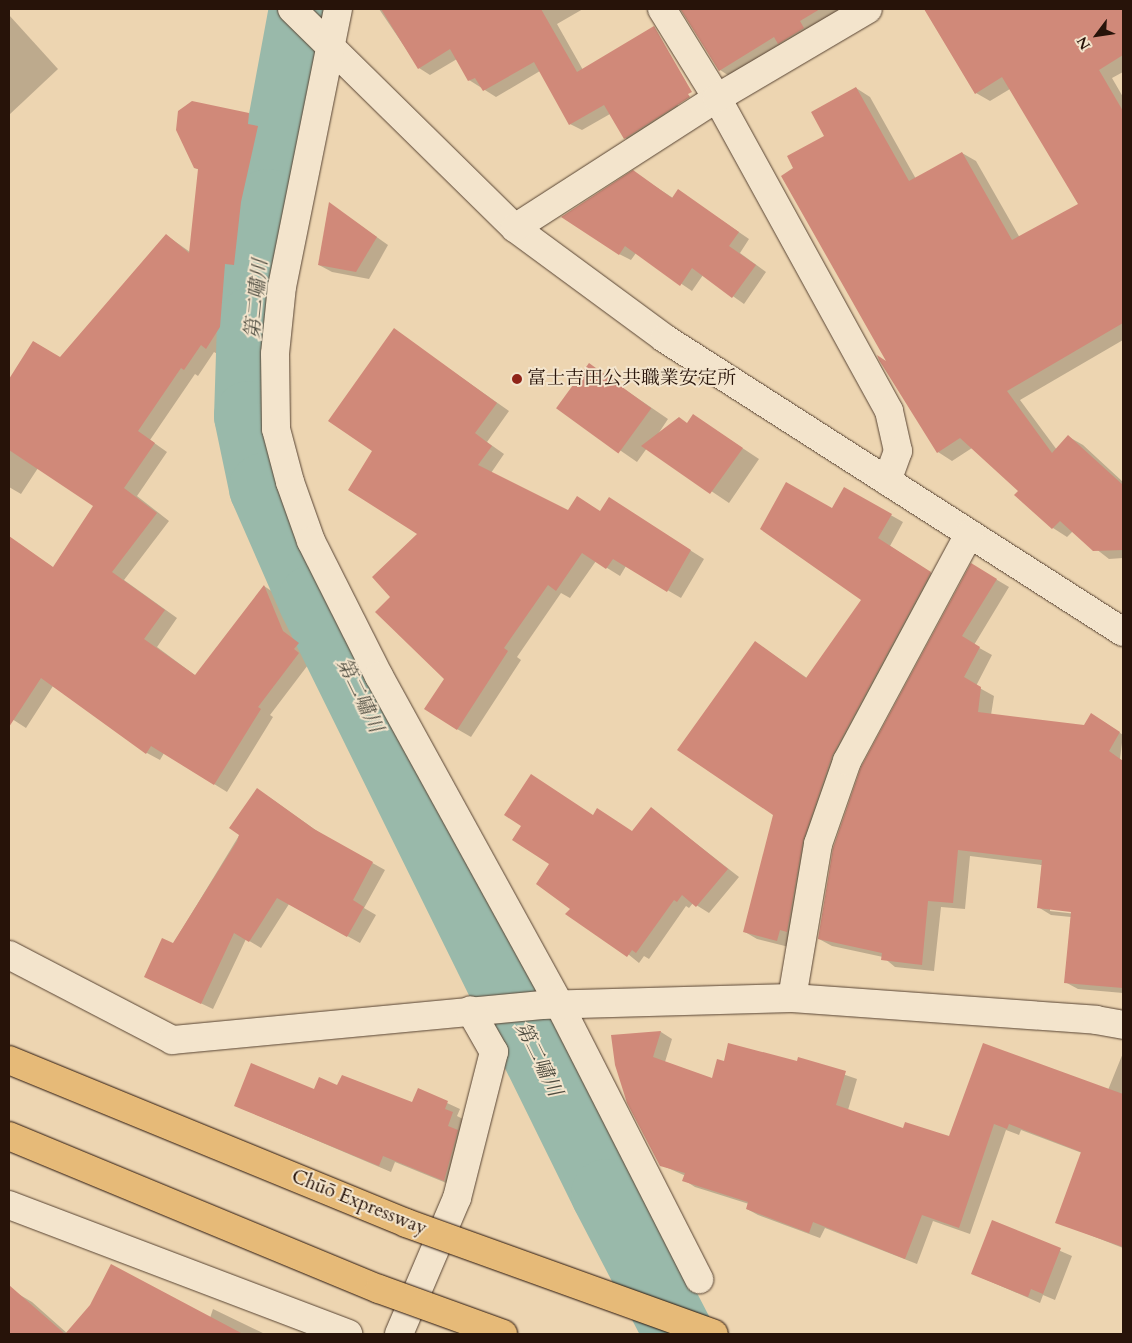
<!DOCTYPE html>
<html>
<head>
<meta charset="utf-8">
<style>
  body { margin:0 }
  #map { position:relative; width:1132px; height:1343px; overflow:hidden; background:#edd5b1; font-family:Cardo,"Noto Serif JP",serif }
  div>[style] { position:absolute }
  .shadow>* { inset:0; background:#0003 }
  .river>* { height:70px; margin:-35px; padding:0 35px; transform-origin:35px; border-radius:35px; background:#99b9aa }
  .building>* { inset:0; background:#d08979; transform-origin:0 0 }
  .roads { filter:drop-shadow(0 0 1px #584433) drop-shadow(0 0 1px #584433) }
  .minor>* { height:28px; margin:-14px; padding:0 14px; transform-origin:14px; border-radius:14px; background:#f3e4cc }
  .bridges { filter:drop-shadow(0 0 1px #271309) drop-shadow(0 0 1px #271309) }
  .highway-bridge>* { height:28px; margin:-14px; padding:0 14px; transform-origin:14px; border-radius:14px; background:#e6ba78 }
  .dots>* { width:14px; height:14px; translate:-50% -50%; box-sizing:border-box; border:2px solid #f3e4cc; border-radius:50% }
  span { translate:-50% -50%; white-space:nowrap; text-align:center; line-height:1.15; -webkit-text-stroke:4px #f3e4cc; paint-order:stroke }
  .poi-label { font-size:19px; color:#271309 }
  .left { translate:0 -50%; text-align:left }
  .street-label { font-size:19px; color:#271309 }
  .water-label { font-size:20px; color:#4f4d41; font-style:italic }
  .frame { position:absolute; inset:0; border:10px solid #271309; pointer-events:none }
  .north { position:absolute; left:1072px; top:10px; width:50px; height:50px; -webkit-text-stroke:4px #f3e4cc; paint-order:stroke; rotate:239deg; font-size:14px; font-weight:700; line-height:20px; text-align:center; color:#271309 }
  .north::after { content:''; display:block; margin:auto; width:18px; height:22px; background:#271309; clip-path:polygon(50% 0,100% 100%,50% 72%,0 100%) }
</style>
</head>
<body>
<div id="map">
  <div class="shadow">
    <i style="clip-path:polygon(379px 9px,583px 9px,557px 24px,583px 70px,641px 49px,684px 115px,636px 145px,625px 138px,610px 114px,582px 130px,570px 124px,540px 71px,496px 97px,469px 80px,457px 59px,430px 75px,419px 68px)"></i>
    <i style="clip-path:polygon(680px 9px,855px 9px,734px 79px,720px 70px)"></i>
    <i style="clip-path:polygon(925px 9px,1123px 9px,1123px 72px,1112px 78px,1123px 97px,1123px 340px,1020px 400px,1057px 450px,1069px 437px,1083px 445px,1123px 482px,1123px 558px,1109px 559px,1073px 531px,1067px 537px,1053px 528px,1016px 495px,1020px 491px,972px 448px,952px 461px,938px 452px,888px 362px,795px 169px,825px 136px,856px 88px,870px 97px,916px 179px,962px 153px,976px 161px,1020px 238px,1080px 205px,1010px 89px,990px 101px,976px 93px)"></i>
    <i style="clip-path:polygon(9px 15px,58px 69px,9px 115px)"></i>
    <i style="clip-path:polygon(192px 102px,249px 114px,262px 121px,261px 129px,270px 135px,254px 210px,247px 272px,238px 271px,233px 335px,219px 355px,214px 352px,198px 376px,195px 374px,150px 440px,167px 452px,137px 496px,169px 521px,124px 580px,177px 618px,157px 647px,196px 676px,264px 586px,276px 594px,296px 640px,311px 651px,306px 657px,311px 661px,270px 715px,273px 717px,227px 792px,164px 753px,160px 760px,147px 753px,53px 686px,26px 728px,9px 717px,9px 607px,17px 594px,9px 588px,9px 579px,28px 551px,54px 568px,95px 505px,38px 468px,21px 494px,9px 487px,9px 396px,15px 387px,9px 381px,34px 342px,60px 358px,166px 235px,190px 252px,200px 170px,195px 168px)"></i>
    <i style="clip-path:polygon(633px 172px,673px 198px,689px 198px,749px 239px,740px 253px,766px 272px,744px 304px,703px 275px,692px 291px,636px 253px,631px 260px,619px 254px)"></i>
    <i style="clip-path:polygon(330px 204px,388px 245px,369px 279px,332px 272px,319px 265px)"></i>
    <i style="clip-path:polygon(394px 330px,509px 411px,487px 442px,504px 454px,491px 473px,568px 511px,601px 512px,622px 507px,704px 559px,681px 598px,626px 566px,620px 576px,596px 561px,570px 598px,561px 593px,517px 657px,521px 660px,471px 737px,457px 729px,445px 679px,392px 597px,419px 534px,374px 451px)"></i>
    <i style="clip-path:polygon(589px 365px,668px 419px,658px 434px,688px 424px,694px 416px,759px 459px,729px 503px,647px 448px,637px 462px,559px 408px)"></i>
    <i style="clip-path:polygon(844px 489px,903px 522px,890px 546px,942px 580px,844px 763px,789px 947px,757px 939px,745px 932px,774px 815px,755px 642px,807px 678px,863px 600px,833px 509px)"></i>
    <i style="clip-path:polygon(evenodd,972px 565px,1009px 587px,974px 645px,992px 655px,976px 686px,994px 696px,991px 715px,1084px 727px,1104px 722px,1123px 735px,1120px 759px,1123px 761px,1123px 993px,1078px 989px,1065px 982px,1071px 917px,1051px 915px,1038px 907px,1042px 865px,970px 856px,965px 909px,941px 907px,934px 971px,895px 967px,883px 957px,832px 946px,819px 939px,972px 565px,1050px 908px,1077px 911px,1077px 914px,1050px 911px,1050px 908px)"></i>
    <i style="clip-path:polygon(269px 797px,324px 836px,385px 870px,364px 908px,376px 915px,360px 943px,289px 904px,261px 948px,246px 939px,213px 1009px,158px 983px,173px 944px,240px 834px)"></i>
    <i style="clip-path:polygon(652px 809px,739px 877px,709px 913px,693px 903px,689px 908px,686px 906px,649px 959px,644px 956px,639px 963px,571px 908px,594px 816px,633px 832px)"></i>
    <i style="clip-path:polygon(661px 1032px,672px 1039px,665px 1062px,713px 1079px,725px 1062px,798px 1063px,799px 1059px,857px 1079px,848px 1110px,903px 1129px,950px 1138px,984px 1045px,1108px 1090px,1123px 1053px,1123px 1248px,1057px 1222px,1082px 1153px,1021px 1130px,1019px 1135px,1006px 1130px,970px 1234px,933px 1221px,917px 1264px,825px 1228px,820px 1238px,758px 1215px,747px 1209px,749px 1204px,695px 1187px,684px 1180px,686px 1176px,661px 1165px,613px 1036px)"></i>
    <i style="clip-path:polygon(315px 1090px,413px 1104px,419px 1090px,460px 1109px,457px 1116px,465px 1120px,456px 1187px,395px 1162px,391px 1172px,236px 1106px)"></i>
    <i style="clip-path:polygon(993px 1222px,1072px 1256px,1055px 1300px,1043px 1295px,1040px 1303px,973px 1274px)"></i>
    <i style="clip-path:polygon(112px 1266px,210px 1318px,213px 1309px,265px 1334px,151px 1334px,128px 1322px,118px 1334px,77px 1334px)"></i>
    <i style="clip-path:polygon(20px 1295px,32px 1302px,68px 1334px,9px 1334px,9px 1308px)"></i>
  </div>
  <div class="river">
    <i style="left:304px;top:9px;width:198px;rotate:100.5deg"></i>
    <i style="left:268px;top:204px;width:119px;rotate:97.7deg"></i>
    <i style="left:252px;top:322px;width:94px;rotate:91.8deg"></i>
    <i style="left:249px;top:416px;width:74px;rotate:78.2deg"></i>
    <i style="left:264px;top:488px;width:122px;rotate:66.4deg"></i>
    <i style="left:313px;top:600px;width:662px;rotate:63.74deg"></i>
    <i style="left:606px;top:1194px;width:158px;rotate:62.5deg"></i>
  </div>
  <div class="building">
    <i style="clip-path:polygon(381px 9px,541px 9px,577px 72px,654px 26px,692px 92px,688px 94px,690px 97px,624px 139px,604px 105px,569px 125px,534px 62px,483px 91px,475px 78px,468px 81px,450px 49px,418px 69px)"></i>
    <i style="clip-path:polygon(684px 9px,820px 9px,800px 21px,804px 28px,778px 44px,774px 37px,719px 71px,681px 10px)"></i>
    <i style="clip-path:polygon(924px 9px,1123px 9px,1123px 55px,1099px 70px,1123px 111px,1123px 323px,1007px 391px,1052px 453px,1068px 435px,1123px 485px,1123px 550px,1093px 551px,1060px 521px,1052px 529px,1014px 495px,1018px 491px,960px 438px,937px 453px,879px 360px,877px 355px,886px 361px,781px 176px,793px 168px,787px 156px,824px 136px,811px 112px,856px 87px,909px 181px,962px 152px,1012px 240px,1078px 204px,1002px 77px,975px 94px)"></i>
    <i style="clip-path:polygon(192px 101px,249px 113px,248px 124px,258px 126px,241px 202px,234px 265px,225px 264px,220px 327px,206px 349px,201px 345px,184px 370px,181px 368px,138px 431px,155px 443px,124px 488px,157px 513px,112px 572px,165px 610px,144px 639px,195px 675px,264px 585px,283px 631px,299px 643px,294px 649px,299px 653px,258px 707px,261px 709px,214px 785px,151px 746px,146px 754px,41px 678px,9px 727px,9px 536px,53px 567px,93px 506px,9px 450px,9px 379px,33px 341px,60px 357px,166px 234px,189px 253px,198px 169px,194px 168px,176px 130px,178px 111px)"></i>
    <i style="clip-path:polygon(633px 170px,672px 198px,678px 189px,739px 232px,729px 246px,756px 265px,732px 298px,692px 268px,680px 286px,625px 246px,619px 255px,561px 217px)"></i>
    <i style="clip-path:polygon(329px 202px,377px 237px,356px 272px,318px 265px)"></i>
    <i style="clip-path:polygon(394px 328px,497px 403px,475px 433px,492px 446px,478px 465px,568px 510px,577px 496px,600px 511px,609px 497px,691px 550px,667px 592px,613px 559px,606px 569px,582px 553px,556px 591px,548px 585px,504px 648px,508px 651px,457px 730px,424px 709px,444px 679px,375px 612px,390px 597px,372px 577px,417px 534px,348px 490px,372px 451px,328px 421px)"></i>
    <i style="left:589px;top:363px;width:77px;height:56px;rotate:36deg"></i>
    <i style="clip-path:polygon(693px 414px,743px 448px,710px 494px,641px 446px,679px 417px,687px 423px)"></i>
    <i style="clip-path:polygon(786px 482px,832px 508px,844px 487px,892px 514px,878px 538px,931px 572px,832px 756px,803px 841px,787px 932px,780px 930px,777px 941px,743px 932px,773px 815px,677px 750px,755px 641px,806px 678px,861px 600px,760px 529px)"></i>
    <i style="clip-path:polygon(971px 563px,997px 579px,962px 636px,980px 647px,964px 677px,981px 687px,978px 712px,1084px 725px,1091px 713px,1120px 732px,1109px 751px,1123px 761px,1123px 988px,1064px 983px,1071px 912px,1037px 908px,1042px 860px,958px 850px,953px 903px,928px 901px,922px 965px,881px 960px,882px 953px,818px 939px,833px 848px,861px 767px)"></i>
    <i style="clip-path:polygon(531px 774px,593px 815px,597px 808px,632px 831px,651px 807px,728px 869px,696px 907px,682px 895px,677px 902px,674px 900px,636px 953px,632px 950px,627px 957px,565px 914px,570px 909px,536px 884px,549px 864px,512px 840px,521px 826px,504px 815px)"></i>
    <i style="clip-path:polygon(257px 788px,314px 829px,373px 862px,353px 900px,364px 907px,347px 937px,277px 898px,249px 942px,234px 933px,201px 1004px,144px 977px,162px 938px,173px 943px,237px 841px,239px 835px,229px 828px)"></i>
    <i style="clip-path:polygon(661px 1031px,653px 1057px,712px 1078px,717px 1059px,724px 1061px,728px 1043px,797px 1061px,798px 1057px,846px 1071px,836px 1105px,903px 1128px,905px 1122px,949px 1136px,983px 1043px,1123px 1094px,1123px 1247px,1055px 1223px,1081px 1152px,1009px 1124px,1007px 1129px,994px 1124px,959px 1228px,922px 1215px,905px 1259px,813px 1222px,809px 1233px,746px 1209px,748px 1202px,682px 1181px,685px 1173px,660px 1166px,627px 1103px,615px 1065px,611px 1035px)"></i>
    <i style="clip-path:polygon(251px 1063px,314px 1089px,319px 1077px,337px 1085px,342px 1075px,412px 1102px,418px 1088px,448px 1101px,445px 1109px,453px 1112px,448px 1126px,458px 1130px,444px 1181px,383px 1156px,379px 1166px,234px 1106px)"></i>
    <i style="clip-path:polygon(992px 1220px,1061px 1248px,1043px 1294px,1031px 1289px,1028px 1297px,971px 1274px)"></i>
    <i style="clip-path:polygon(111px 1264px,243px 1334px,9px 1334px,9px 1285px,65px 1334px,90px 1305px)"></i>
  </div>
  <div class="roads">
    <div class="minor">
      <i style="left:292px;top:9px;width:313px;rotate:44.5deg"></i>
      <i style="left:515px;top:228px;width:185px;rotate:36.4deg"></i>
      <i style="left:664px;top:338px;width:545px;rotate:32.64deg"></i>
      <i style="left:338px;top:9px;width:283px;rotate:101.4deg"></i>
      <i style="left:282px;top:286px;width:68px;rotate:95.9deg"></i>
      <i style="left:275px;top:354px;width:75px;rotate:89.2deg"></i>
      <i style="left:276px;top:429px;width:55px;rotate:75.2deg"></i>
      <i style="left:290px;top:482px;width:63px;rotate:70.4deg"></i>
      <i style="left:311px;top:541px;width:151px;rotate:63.3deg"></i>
      <i style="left:379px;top:676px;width:374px;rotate:61.2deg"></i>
      <i style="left:559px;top:1004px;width:309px;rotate:63deg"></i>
      <i style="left:662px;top:9px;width:105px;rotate:58.3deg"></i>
      <i style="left:717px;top:98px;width:357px;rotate:61.2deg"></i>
      <i style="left:889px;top:411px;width:41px;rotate:77.3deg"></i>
      <i style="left:898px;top:451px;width:32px;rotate:110deg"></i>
      <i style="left:515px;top:228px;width:240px;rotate:-32.8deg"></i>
      <i style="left:717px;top:98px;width:175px;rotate:-30.5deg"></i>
      <i style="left:9px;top:955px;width:184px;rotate:27.5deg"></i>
      <i style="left:172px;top:1040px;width:371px;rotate:-5.4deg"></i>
      <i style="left:541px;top:1005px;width:251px;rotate:-1.6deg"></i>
      <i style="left:792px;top:998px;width:305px;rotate:4.1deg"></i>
      <i style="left:1096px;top:1020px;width:27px;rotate:10deg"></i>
      <i style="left:792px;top:998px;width:156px;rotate:-80.4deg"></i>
      <i style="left:818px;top:844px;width:88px;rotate:-70.7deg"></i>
      <i style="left:847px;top:761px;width:258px;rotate:-61.7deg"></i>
      <i style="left:9px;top:1205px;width:363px;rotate:20.8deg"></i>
      <i style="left:399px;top:1334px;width:148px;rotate:-66.9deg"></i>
      <i style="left:457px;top:1198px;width:151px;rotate:-75.8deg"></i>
      <i style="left:494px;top:1052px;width:48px;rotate:-119.7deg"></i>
    </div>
  </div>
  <div class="bridges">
    <div class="highway-bridge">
      <i style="left:9px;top:1060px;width:429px;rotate:22.3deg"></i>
      <i style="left:406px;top:1223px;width:327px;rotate:19.8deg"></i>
      <i style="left:9px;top:1136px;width:400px;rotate:22.5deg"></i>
      <i style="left:379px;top:1289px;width:132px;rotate:19.9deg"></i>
    </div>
  </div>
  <div class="dots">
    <i style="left:517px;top:379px;background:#8f2418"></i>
  </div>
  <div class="poi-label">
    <span class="left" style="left:527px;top:379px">富士吉田公共職業安定所</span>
  </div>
  <div class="street-label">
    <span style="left:359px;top:1203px;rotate:22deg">Chūō Expressway</span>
  </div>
  <div class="water-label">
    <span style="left:256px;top:299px;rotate:-84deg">第二嘯川</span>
    <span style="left:360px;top:695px;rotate:64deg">第二嘯川</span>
    <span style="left:539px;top:1059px;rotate:64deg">第二嘯川</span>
  </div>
  <div class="frame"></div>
  <div class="north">N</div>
</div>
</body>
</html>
